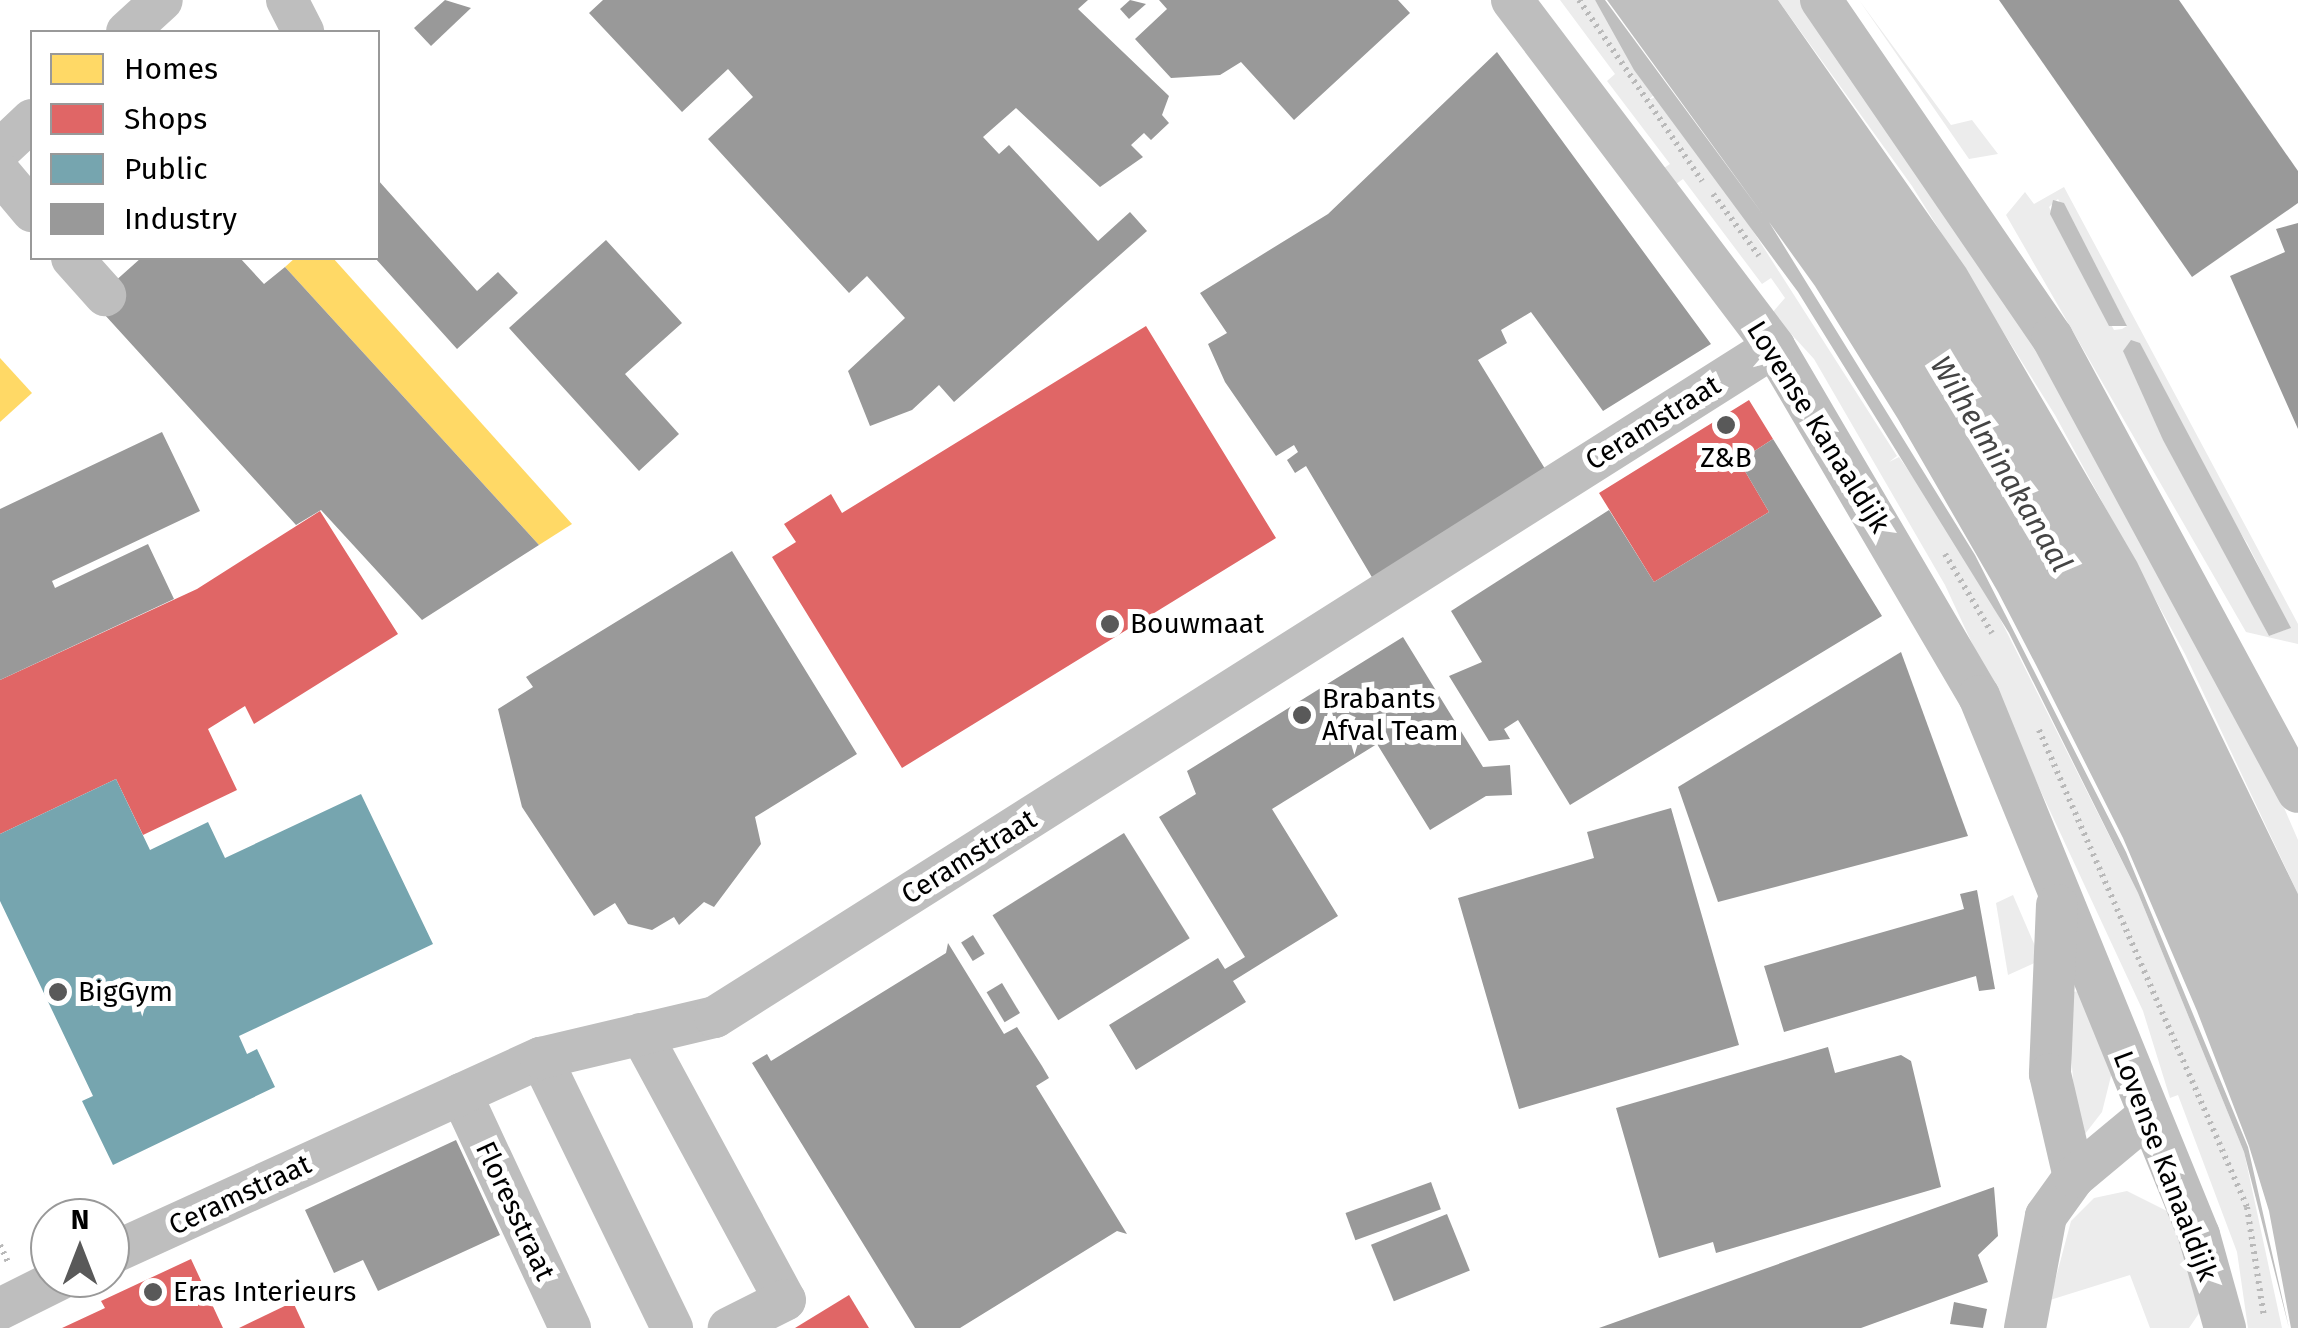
<!DOCTYPE html>
<html>
<head>
<meta charset="utf-8">
<style>
  body { margin:0 }
  #map { position:relative; width:2298px; height:1328px; overflow:hidden; background:#fff; font-family:"Fira Sans",sans-serif }
  div>[style] { position:absolute }
  .green>* { inset:0; background:#ececec }
  .water>* { inset:0; background:#bfbfbf }
  .homes>* { inset:0; background:#ffd966 }
  .shops>* { inset:0; background:#e06666 }
  .public>* { inset:0; background:#76a5af }
  .industry>* { inset:0; background:#999; transform-origin:0 0 }
  .path>* { height:6px; margin-top:-3px; transform-origin:0; background:repeating-linear-gradient(90deg,#b9b9b9 0 2.5px,transparent 0 7.5px) }
  .minor>* { height:42px; margin:-21px; padding:0 21px; transform-origin:21px; border-radius:21px; background:#bebebe }
  .dots>* { width:28px; height:28px; translate:-50% -50%; box-sizing:border-box; border:5px solid #fff; border-radius:50% }
  span { translate:-50% -50%; white-space:nowrap; text-align:center; line-height:1.15; -webkit-text-stroke:10px #fff; paint-order:stroke }
  .street-label { font-size:28px; color:#000 }
  .poi-label { font-size:28px; color:#000 }
  .left { translate:0 -50%; text-align:left }
  .water-label { font-size:30px; color:#444; font-style:italic }
  .legend { position:absolute; left:30px; top:30px; width:350px; height:230px; box-sizing:border-box; background:#fff; border:2px solid #999; margin:0; padding:12px 18px; list-style:none; font-size:30px; color:#000 }
  .legend li { display:flex; align-items:center; gap:20px; height:50px }
  .legend b { width:50px; border:2px solid #999 }
  .north { position:absolute; left:30px; top:1198px; width:100px; height:100px; box-sizing:border-box; background:#fff; border:2px solid #999; border-radius:50%; rotate:0deg; font-size:28px; font-weight:700; line-height:40px; text-align:center; color:#000 }
  .north::after { content:''; display:block; margin:auto; width:35px; height:45px; background:#595959; clip-path:polygon(50% 0,100% 100%,50% 72%,0 100%) }
</style>
</head>
<body>
<div id="map">
  <div class="green">
    <i style="clip-path:polygon(1560px 0,1595px 0,1655px 94px,1647px 101px,1655px 97px,1746px 220px,1897px 456px,1889px 462px,1899px 457px,1971px 561px,2138px 893px,2244px 1152px,2282px 1328px,2248px 1328px,2237px 1252px,2178px 1095px,2170px 1098px,2143px 1011px,1945px 585px,1814px 359px,1772px 313px,1785px 298px,1771px 278px,1762px 284px,1683px 179px,1676px 184px,1664px 168px,1670px 164px,1607px 81px,1615px 74px)"></i>
    <i style="clip-path:polygon(1778px 0,1812px 0,1975px 236px,2244px 715px,2298px 840px,2298px 894px,2185px 654px,2055px 415px,1912px 186px)"></i>
    <i style="clip-path:polygon(1859px 0,1951px 125px,1972px 120px,1998px 154px,1969px 159px)"></i>
    <i style="clip-path:polygon(evenodd,2064px 187px,2298px 624px,2298px 644px,2246px 632px,2006px 215px,2025px 192px,2034px 204px,2064px 187px,2058px 199px,2127px 326px,2122px 329px,2114px 330px,2049px 207px,2058px 199px,2064px 187px,2123px 351px,2247px 543px,2290px 628px,2269px 636px,2123px 351px)"></i>
    <i style="clip-path:polygon(2013px 895px,2041px 960px,2008px 975px,1996px 903px)"></i>
    <i style="clip-path:polygon(2081px 991px,2112px 1072px,2102px 1112px,2078px 1143px,2070px 1041px,2071px 992px)"></i>
    <i style="clip-path:polygon(2127px 1191px,2173px 1214px,2202px 1309px,2189px 1328px,2150px 1328px,2130px 1275px,2050px 1300px,2071px 1221px,2094px 1198px)"></i>
  </div>
  <div class="water">
    <i style="clip-path:polygon(1595px 0,1605px 0,1764px 216px,1607px 0,1778px 0,1966px 268px,2137px 562px,2298px 894px,2298px 1328px,2291px 1328px,2269px 1211px,2249px 1146px,2197px 1011px,2123px 838px,2036px 665px,1998px 592px,1898px 419px,1815px 286px,1769px 222px,1975px 555px,2126px 852px,2248px 1147px,2289px 1328px,2244px 1152px,2138px 893px,2009px 633px,1798px 292px,1634px 70px)"></i>
    <i style="clip-path:polygon(2053px 200px,2064px 203px,2127px 326px,2109px 326px,2050px 214px)"></i>
    <i style="clip-path:polygon(2131px 340px,2140px 343px,2291px 628px,2269px 636px,2163px 440px,2123px 351px)"></i>
  </div>
  <div class="homes">
    <i style="clip-path:polygon(295px 258px,333px 258px,572px 524px,539px 545px,285px 267px)"></i>
    <i style="clip-path:polygon(0 358px,32px 393px,0 422px)"></i>
  </div>
  <div class="shops">
    <i style="clip-path:polygon(1146px 326px,1276px 538px,902px 768px,772px 557px,796px 542px,784px 524px,831px 494px,842px 513px)"></i>
    <i style="clip-path:polygon(1749px 400px,1773px 439px,1739px 461px,1769px 512px,1654px 582px,1599px 493px)"></i>
    <i style="clip-path:polygon(320px 511px,398px 634px,254px 724px,245px 706px,208px 729px,237px 790px,143px 835px,116px 779px,0 834px,0 680px,197px 589px)"></i>
    <i style="clip-path:polygon(191px 1259px,223px 1328px,62px 1328px,105px 1308px,101px 1301px)"></i>
    <i style="clip-path:polygon(849px 1295px,869px 1328px,795px 1328px)"></i>
    <i style="clip-path:polygon(293px 1302px,305px 1328px,239px 1328px)"></i>
  </div>
  <div class="public">
    <i style="clip-path:polygon(116px 779px,150px 850px,208px 822px,225px 858px,361px 794px,433px 944px,239px 1036px,247px 1054px,257px 1049px,275px 1087px,113px 1165px,82px 1101px,93px 1096px,0 901px,0 834px)"></i>
  </div>
  <div class="industry">
    <i style="clip-path:polygon(445px 0,471px 8px,431px 46px,414px 28px)"></i>
    <i style="clip-path:polygon(603px 0,1088px 0,1078px 9px,1169px 96px,1162px 115px,1169px 123px,1151px 140px,1144px 133px,1131px 145px,1143px 157px,1100px 187px,1016px 108px,983px 137px,999px 154px,1009px 145px,1098px 241px,1130px 212px,1147px 231px,954px 402px,939px 385px,912px 410px,870px 426px,848px 371px,905px 318px,867px 276px,849px 293px,708px 139px,753px 97px,728px 69px,682px 112px,589px 13px)"></i>
    <i style="clip-path:polygon(1130px 0,1146px 4px,1129px 19px,1120px 9px)"></i>
    <i style="clip-path:polygon(1159px 0,1398px 0,1410px 13px,1294px 120px,1241px 62px,1220px 75px,1171px 78px,1135px 39px,1167px 9px)"></i>
    <i style="clip-path:polygon(1999px 0,2179px 0,2298px 171px,2298px 203px,2192px 277px)"></i>
    <i style="clip-path:polygon(1497px 52px,1711px 344px,1603px 411px,1531px 312px,1501px 330px,1507px 343px,1478px 360px,1547px 472px,1373px 579px,1306px 466px,1295px 473px,1287px 460px,1298px 452px,1294px 445px,1276px 456px,1225px 382px,1208px 344px,1227px 333px,1200px 293px,1328px 214px)"></i>
    <i style="clip-path:polygon(378px 180px,477px 291px,498px 272px,518px 293px,457px 349px,375px 258px)"></i>
    <i style="clip-path:polygon(2298px 223px,2298px 429px,2230px 276px,2285px 252px,2276px 229px)"></i>
    <i style="clip-path:polygon(606px 240px,682px 323px,625px 374px,679px 434px,639px 471px,509px 328px)"></i>
    <i style="clip-path:polygon(141px 258px,240px 258px,264px 284px,285px 267px,539px 545px,422px 620px,321px 510px,296px 525px,104px 314px,113px 283px)"></i>
    <i style="clip-path:polygon(162px 432px,200px 511px,52px 581px,55px 588px,148px 544px,174px 599px,0 680px,0 509px)"></i>
    <i style="clip-path:polygon(1773px 439px,1882px 616px,1570px 805px,1518px 720px,1504px 729px,1510px 739px,1489px 741px,1449px 676px,1482px 662px,1451px 611px,1609px 510px,1654px 582px,1769px 512px,1739px 461px)"></i>
    <i style="clip-path:polygon(732px 551px,857px 754px,755px 817px,761px 844px,714px 907px,704px 902px,679px 925px,674px 917px,652px 930px,628px 924px,615px 903px,594px 916px,522px 807px,498px 709px,533px 687px,526px 677px)"></i>
    <i style="clip-path:polygon(1403px 637px,1483px 767px,1510px 765px,1512px 795px,1486px 796px,1430px 830px,1377px 744px,1272px 809px,1338px 916px,1233px 981px,1246px 1002px,1136px 1070px,1109px 1025px,1218px 958px,1225px 969px,1245px 957px,1159px 817px,1196px 794px,1187px 771px)"></i>
    <i style="clip-path:polygon(1901px 652px,1968px 836px,1718px 902px,1678px 787px)"></i>
    <i style="clip-path:polygon(1671px 808px,1739px 1045px,1519px 1109px,1458px 898px,1594px 858px,1587px 832px)"></i>
    <i style="left:1124px;top:833px;width:124px;height:155px;rotate:58deg"></i>
    <i style="clip-path:polygon(1977px 890px,1995px 989px,1979px 991px,1976px 976px,1784px 1032px,1764px 966px,1964px 909px,1960px 894px)"></i>
    <i style="left:973px;top:935px;width:22px;height:14px;rotate:58deg"></i>
    <i style="clip-path:polygon(948px 943px,1004px 1034px,1017px 1027px,1042px 1066px,1049px 1078px,1036px 1086px,1127px 1234px,1117px 1231px,960px 1328px,915px 1328px,752px 1063px,767px 1054px,771px 1061px,946px 953px)"></i>
    <i style="left:1002px;top:983px;width:35px;height:18px;rotate:59deg"></i>
    <i style="clip-path:polygon(1828px 1047px,1835px 1073px,1901px 1055px,1911px 1061px,1941px 1187px,1716px 1253px,1713px 1242px,1659px 1258px,1616px 1108px)"></i>
    <i style="clip-path:polygon(456px 1140px,500px 1235px,378px 1291px,363px 1260px,334px 1273px,305px 1210px)"></i>
    <i style="left:1431px;top:1182px;width:29px;height:91px;rotate:70deg"></i>
    <i style="clip-path:polygon(1994px 1187px,1998px 1236px,1978px 1255px,1988px 1282px,1861px 1328px,1599px 1328px)"></i>
    <i style="left:1447px;top:1214px;width:61px;height:82px;rotate:68deg"></i>
    <i style="clip-path:polygon(1954px 1302px,1987px 1309px,1983px 1328px,1950px 1324px)"></i>
  </div>
  <div class="path">
    <i style="left:1579px;top:0;width:219px;rotate:55.8deg"></i>
    <i style="left:1713px;top:194px;width:77px;rotate:53.4deg"></i>
    <i style="left:1945px;top:554px;width:92px;rotate:59.3deg"></i>
    <i style="left:2039px;top:730px;width:520px;rotate:66.44deg"></i>
    <i style="left:2247px;top:1207px;width:111px;rotate:81.2deg"></i>
    <i style="left:0;top:1245px;width:21px;rotate:65deg"></i>
  </div>
  <div class="minor">
    <i style="left:287px;top:0;width:36px;rotate:63deg"></i>
    <i style="left:1512px;top:0;width:435px;rotate:52.9deg"></i>
    <i style="left:1774px;top:347px;width:405px;rotate:59.6deg"></i>
    <i style="left:1979px;top:696px;width:582px;rotate:67.8deg"></i>
    <i style="left:2199px;top:1235px;width:97px;rotate:74.4deg"></i>
    <i style="left:1821px;top:0;width:409px;rotate:55.6deg"></i>
    <i style="left:2052px;top:337px;width:517px;rotate:61.6deg"></i>
    <i style="left:127px;top:32px;width:47px;rotate:-42.4deg"></i>
    <i style="left:0;top:150px;width:44px;rotate:-43.2deg"></i>
    <i style="left:0;top:173px;width:50px;rotate:49.9deg"></i>
    <i style="left:72px;top:258px;width:50px;rotate:48.3deg"></i>
    <i style="left:2057px;top:905px;width:169px;rotate:92.4deg"></i>
    <i style="left:2050px;top:1074px;width:106px;rotate:76.9deg"></i>
    <i style="left:641px;top:1034px;width:302px;rotate:61.6deg"></i>
    <i style="left:785px;top:1300px;width:63px;rotate:153.4deg"></i>
    <i style="left:541px;top:1058px;width:300px;rotate:64.1deg"></i>
    <i style="left:461px;top:1094px;width:258px;rotate:65deg"></i>
    <i style="left:110px;top:1254px;width:473px;rotate:-24.5deg"></i>
    <i style="left:541px;top:1058px;width:179px;rotate:-13.3deg"></i>
    <i style="left:715px;top:1017px;width:1253px;rotate:-32.32deg"></i>
    <i style="left:0;top:1309px;width:69px;rotate:-26.6deg"></i>
    <i style="left:2025px;top:1328px;width:114px;rotate:-79.4deg"></i>
    <i style="left:2046px;top:1216px;width:48px;rotate:-54.3deg"></i>
    <i style="left:2074px;top:1177px;width:94px;rotate:-39.8deg"></i>
  </div>
  <div class="dots">
    <i style="left:1726px;top:425px;background:#595959"></i>
    <i style="left:1110px;top:624px;background:#595959"></i>
    <i style="left:1302px;top:715px;background:#595959"></i>
    <i style="left:58px;top:992px;background:#595959"></i>
    <i style="left:153px;top:1292px;background:#595959"></i>
  </div>
  <div class="street-label">
    <span style="left:1653px;top:423px;rotate:-32deg">Ceramstraat</span>
    <span style="left:1818px;top:427px;rotate:58deg">Lovense Kanaaldijk</span>
    <span style="left:969px;top:857px;rotate:-32deg">Ceramstraat</span>
    <span style="left:2165px;top:1166px;rotate:69deg">Lovense Kanaaldijk</span>
    <span style="left:240px;top:1195px;rotate:-25deg">Ceramstraat</span>
    <span style="left:515px;top:1211px;rotate:65deg">Floresstraat</span>
  </div>
  <div class="poi-label">
    <span style="left:1726px;top:458px">Z&amp;B</span>
    <span class="left" style="left:1130px;top:624px">Bouwmaat</span>
    <span class="left" style="left:1322px;top:715px">Brabants<br>Afval Team</span>
    <span class="left" style="left:78px;top:992px">BigGym</span>
    <span class="left" style="left:173px;top:1292px">Eras Interieurs</span>
  </div>
  <div class="water-label">
    <span style="left:2001px;top:464px;rotate:59deg">Wilhelminakanaal</span>
  </div>
  <ul class="legend">
  <li><b style="height:28px;background:#ffd966"></b>Homes</li>
  <li><b style="height:28px;background:#e06666"></b>Shops</li>
  <li><b style="height:28px;background:#76a5af"></b>Public</li>
  <li><b style="height:28px;background:#999"></b>Industry</li>
  </ul>
  <div class="north">N</div>
</div>
</body>
</html>
